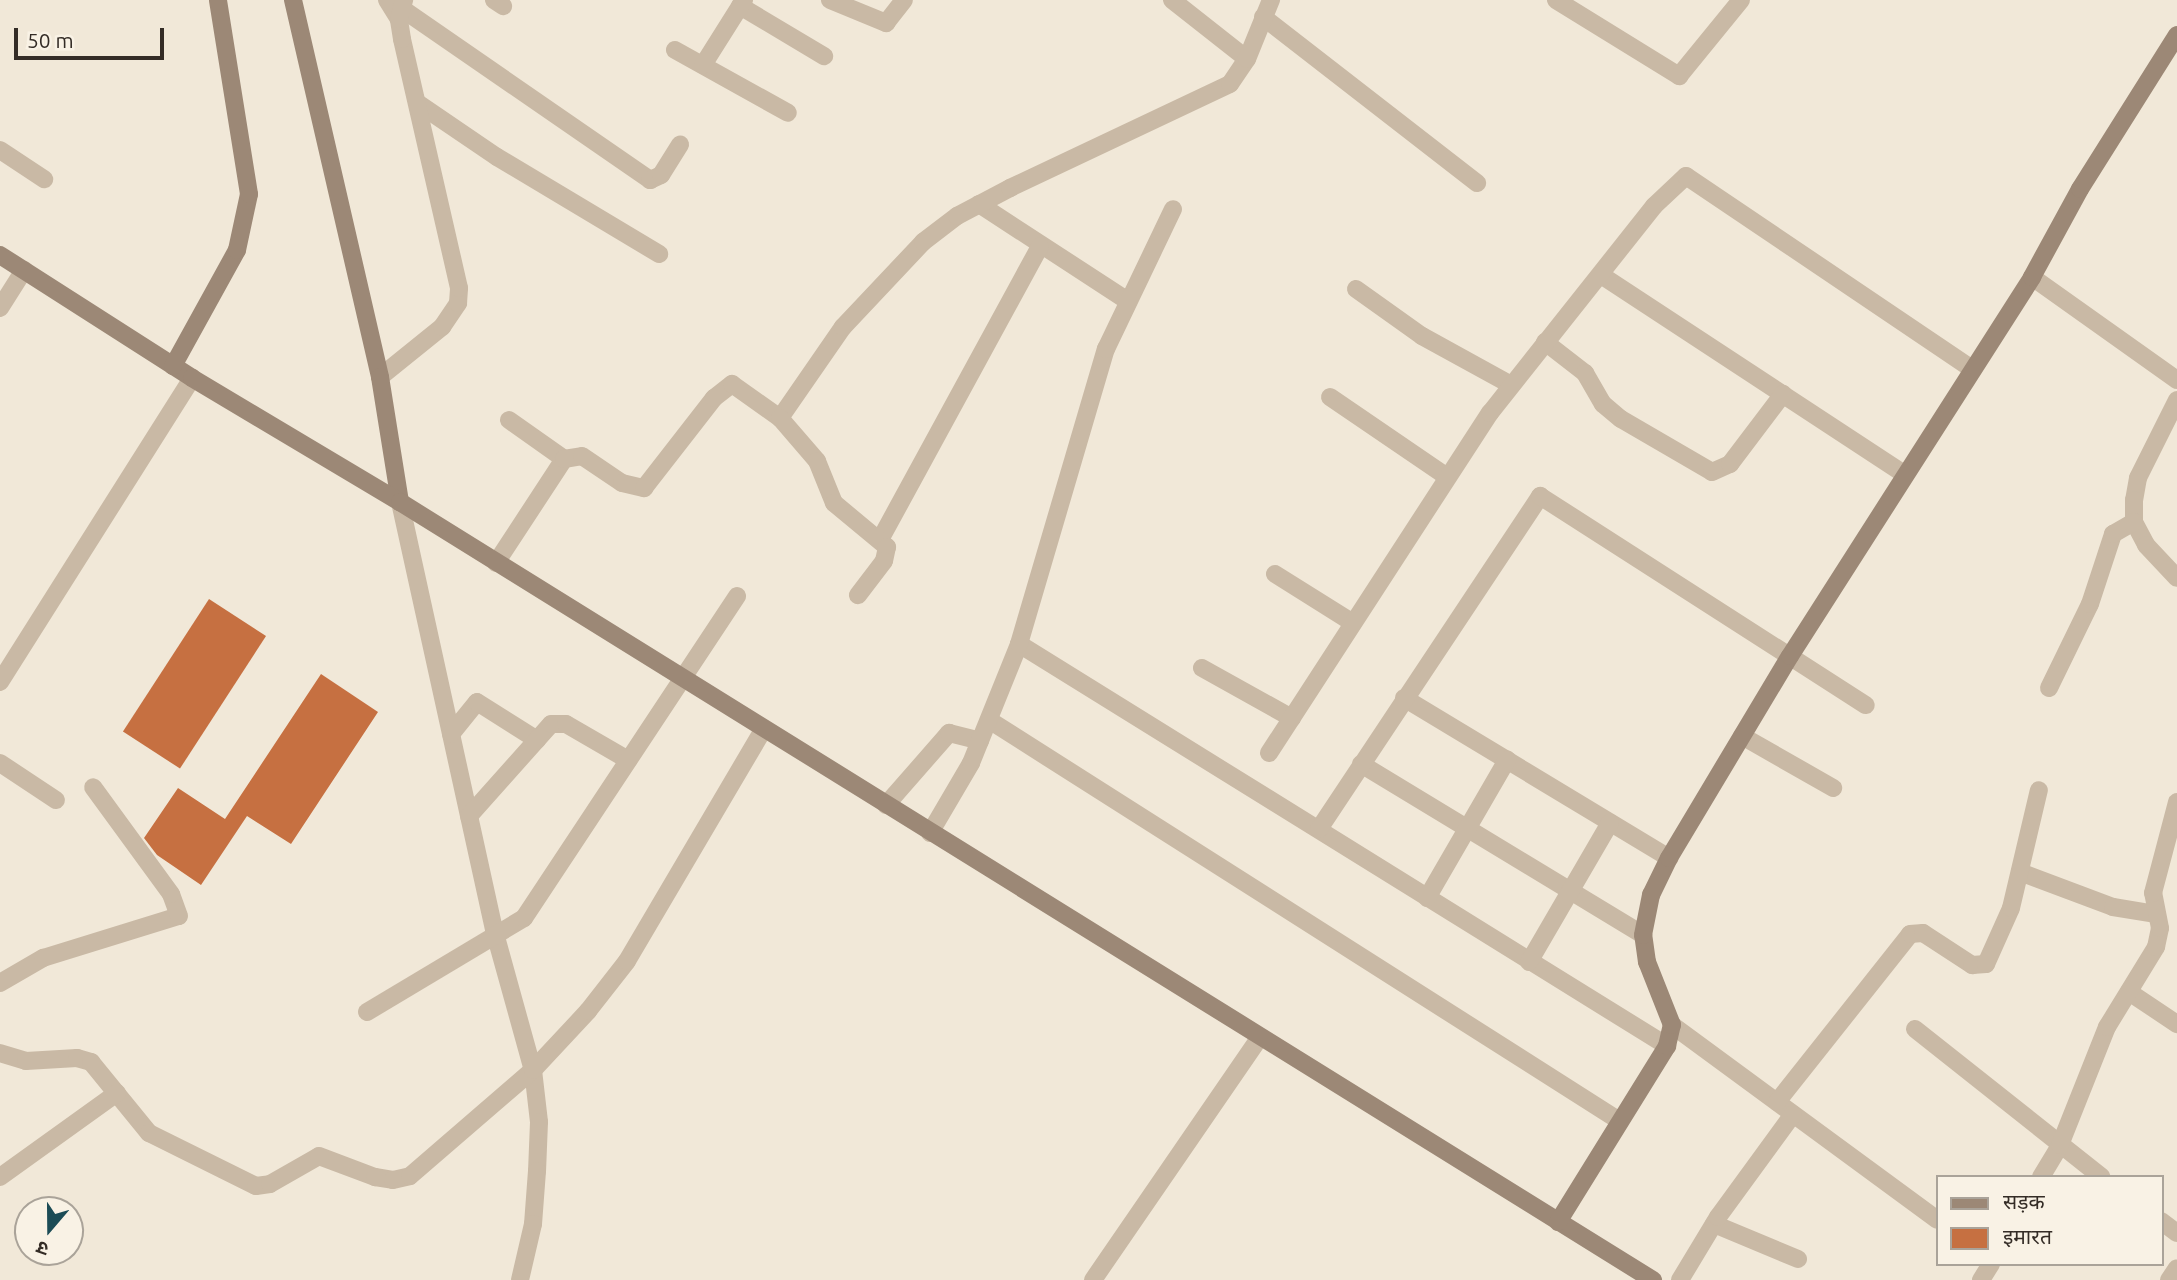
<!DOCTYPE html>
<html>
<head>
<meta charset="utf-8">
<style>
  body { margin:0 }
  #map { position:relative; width:2177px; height:1280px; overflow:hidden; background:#f1e8d8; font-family:Ubuntu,"Noto Sans Devanagari",sans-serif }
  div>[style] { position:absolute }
  .building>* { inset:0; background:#c67041; transform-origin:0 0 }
  .street>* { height:18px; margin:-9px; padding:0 9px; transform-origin:9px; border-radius:9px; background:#c9b9a5 }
  .secondary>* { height:18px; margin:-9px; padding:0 9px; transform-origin:9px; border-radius:9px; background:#9c8876 }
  span { translate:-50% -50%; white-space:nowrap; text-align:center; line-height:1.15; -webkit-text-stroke:6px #f9f2e5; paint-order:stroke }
  .legend { position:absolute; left:1936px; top:1175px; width:228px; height:91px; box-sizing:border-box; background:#f9f2e5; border:2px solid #aaa399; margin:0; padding:9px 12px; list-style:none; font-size:21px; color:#342c26 }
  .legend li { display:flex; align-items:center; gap:14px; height:35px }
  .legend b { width:35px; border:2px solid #aaa399 }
  .north { position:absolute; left:14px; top:1196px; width:70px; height:70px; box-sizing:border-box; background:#f9f2e5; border:2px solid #aaa399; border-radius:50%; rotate:200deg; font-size:19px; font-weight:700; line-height:28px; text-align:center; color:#342c26 }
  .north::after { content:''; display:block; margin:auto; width:24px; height:32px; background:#1c4c56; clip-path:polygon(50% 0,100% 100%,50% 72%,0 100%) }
  .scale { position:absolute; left:14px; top:28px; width:150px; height:32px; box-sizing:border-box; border:4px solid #342c26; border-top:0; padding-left:9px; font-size:21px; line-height:24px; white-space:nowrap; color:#342c26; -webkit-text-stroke:5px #f9f2e5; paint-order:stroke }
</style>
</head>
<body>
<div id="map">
  <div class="building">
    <i style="left:209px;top:599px;width:68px;height:158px;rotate:33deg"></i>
    <i style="clip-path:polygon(321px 674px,378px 712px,291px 844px,247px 816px,201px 885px,157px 855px,144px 838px,178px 788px,225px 819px)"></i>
  </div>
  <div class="street">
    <i style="left:387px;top:0;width:22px;rotate:58deg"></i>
    <i style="left:494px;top:0;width:11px;rotate:34deg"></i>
    <i style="left:830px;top:0;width:61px;rotate:22.3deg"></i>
    <i style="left:886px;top:23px;width:29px;rotate:-52deg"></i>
    <i style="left:1172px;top:0;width:95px;rotate:38.2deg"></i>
    <i style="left:1556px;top:0;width:145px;rotate:31.7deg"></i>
    <i style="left:1679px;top:76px;width:98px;rotate:-50.8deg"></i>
    <i style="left:740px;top:6px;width:98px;rotate:30.8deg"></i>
    <i style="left:401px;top:8px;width:303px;rotate:34.6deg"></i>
    <i style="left:650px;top:180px;width:12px;rotate:-24deg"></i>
    <i style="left:661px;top:175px;width:36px;rotate:-58deg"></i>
    <i style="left:1263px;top:17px;width:271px;rotate:37.8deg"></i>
    <i style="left:675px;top:50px;width:129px;rotate:29.1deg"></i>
    <i style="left:703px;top:65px;width:77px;rotate:-57.8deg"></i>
    <i style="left:419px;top:104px;width:94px;rotate:34.2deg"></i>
    <i style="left:497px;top:157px;width:189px;rotate:30.9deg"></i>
    <i style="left:0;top:150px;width:53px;rotate:33.4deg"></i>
    <i style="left:979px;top:204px;width:176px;rotate:33.1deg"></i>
    <i style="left:1601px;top:275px;width:364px;rotate:33.3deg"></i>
    <i style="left:2032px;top:277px;width:178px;rotate:35.4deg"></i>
    <i style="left:1356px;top:289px;width:81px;rotate:35.5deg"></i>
    <i style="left:1422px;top:336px;width:102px;rotate:28.8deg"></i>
    <i style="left:0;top:308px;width:45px;rotate:-57.7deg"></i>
    <i style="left:1545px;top:342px;width:51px;rotate:37.8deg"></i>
    <i style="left:1585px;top:373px;width:36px;rotate:60deg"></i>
    <i style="left:1603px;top:404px;width:23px;rotate:40deg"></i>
    <i style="left:1621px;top:419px;width:105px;rotate:30.2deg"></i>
    <i style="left:1712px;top:472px;width:20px;rotate:-24deg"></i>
    <i style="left:1730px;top:464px;width:88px;rotate:-52.9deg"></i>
    <i style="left:380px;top:377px;width:80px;rotate:-38.9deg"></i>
    <i style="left:442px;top:327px;width:29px;rotate:-56deg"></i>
    <i style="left:458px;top:303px;width:15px;rotate:-86deg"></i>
    <i style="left:459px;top:288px;width:255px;rotate:-102.9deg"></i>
    <i style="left:402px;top:39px;width:20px;rotate:-99deg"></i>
    <i style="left:399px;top:19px;width:20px;rotate:-75deg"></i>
    <i style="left:1330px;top:397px;width:140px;rotate:34.3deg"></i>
    <i style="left:2177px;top:400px;width:87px;rotate:116.6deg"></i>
    <i style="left:2138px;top:478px;width:22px;rotate:100deg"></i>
    <i style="left:2134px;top:500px;width:22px;rotate:90deg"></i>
    <i style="left:2134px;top:522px;width:26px;rotate:62deg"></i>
    <i style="left:2146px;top:545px;width:45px;rotate:46.8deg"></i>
    <i style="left:780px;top:418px;width:111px;rotate:-55.3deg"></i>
    <i style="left:843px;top:327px;width:117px;rotate:-46.7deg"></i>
    <i style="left:923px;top:242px;width:43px;rotate:-37.4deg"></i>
    <i style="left:957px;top:216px;width:60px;rotate:-27.8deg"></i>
    <i style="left:1010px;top:188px;width:243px;rotate:-25.3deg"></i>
    <i style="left:1230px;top:84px;width:30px;rotate:-56deg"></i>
    <i style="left:1247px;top:59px;width:64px;rotate:-67.9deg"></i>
    <i style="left:509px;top:420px;width:67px;rotate:35.3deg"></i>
    <i style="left:400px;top:502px;width:445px;rotate:77.6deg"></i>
    <i style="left:496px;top:937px;width:138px;rotate:74.5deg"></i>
    <i style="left:533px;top:1070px;width:52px;rotate:83.4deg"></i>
    <i style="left:539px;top:1122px;width:49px;rotate:92.3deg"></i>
    <i style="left:537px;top:1171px;width:53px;rotate:94.3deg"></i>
    <i style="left:533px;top:1224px;width:57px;rotate:103.1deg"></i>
    <i style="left:881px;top:538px;width:332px;rotate:-61.4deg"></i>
    <i style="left:496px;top:563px;width:124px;rotate:-56.8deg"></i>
    <i style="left:564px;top:459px;width:18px;rotate:-9deg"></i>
    <i style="left:582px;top:456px;width:48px;rotate:34deg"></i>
    <i style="left:622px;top:483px;width:23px;rotate:13deg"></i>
    <i style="left:644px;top:488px;width:114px;rotate:-52.1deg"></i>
    <i style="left:714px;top:398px;width:23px;rotate:-38deg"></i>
    <i style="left:732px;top:384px;width:59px;rotate:35.3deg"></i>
    <i style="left:780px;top:418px;width:57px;rotate:49.3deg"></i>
    <i style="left:817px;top:461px;width:45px;rotate:68deg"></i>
    <i style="left:834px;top:503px;width:69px;rotate:39.7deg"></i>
    <i style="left:887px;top:547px;width:14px;rotate:102deg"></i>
    <i style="left:884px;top:561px;width:43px;rotate:127.4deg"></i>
    <i style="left:1275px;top:574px;width:92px;rotate:32.1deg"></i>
    <i style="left:1019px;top:644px;width:763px;rotate:31.81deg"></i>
    <i style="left:1202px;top:668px;width:103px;rotate:29.1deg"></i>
    <i style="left:0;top:682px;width:360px;rotate:-57.7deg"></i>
    <i style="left:2049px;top:688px;width:93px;rotate:-64deg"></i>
    <i style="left:2090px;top:604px;width:74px;rotate:-71.8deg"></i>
    <i style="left:2113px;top:534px;width:24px;rotate:-30deg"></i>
    <i style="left:1404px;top:698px;width:310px;rotate:31.1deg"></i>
    <i style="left:989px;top:720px;width:745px;rotate:32.45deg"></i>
    <i style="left:451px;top:734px;width:41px;rotate:-50.9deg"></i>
    <i style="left:477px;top:702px;width:71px;rotate:32.3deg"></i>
    <i style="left:1742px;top:736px;width:105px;rotate:29.7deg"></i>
    <i style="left:1269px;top:753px;width:406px;rotate:-57deg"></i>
    <i style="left:1490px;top:413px;width:264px;rotate:-51.6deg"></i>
    <i style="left:1654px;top:206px;width:44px;rotate:-43.2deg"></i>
    <i style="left:1686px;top:176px;width:345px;rotate:34deg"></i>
    <i style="left:0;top:763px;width:67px;rotate:33.5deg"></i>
    <i style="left:1361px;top:764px;width:330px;rotate:31.2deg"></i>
    <i style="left:886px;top:805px;width:96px;rotate:-48.8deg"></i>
    <i style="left:949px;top:733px;width:32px;rotate:14deg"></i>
    <i style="left:469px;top:816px;width:123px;rotate:-48.3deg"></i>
    <i style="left:551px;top:724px;width:15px"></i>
    <i style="left:566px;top:724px;width:72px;rotate:30.1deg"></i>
    <i style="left:1319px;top:829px;width:400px;rotate:-56.4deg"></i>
    <i style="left:1540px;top:496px;width:387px;rotate:32.7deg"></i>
    <i style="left:930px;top:833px;width:81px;rotate:-59.6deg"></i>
    <i style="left:971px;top:763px;width:128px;rotate:-68deg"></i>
    <i style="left:1019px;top:644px;width:308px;rotate:-73.6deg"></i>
    <i style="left:1106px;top:349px;width:155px;rotate:-64.4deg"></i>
    <i style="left:2020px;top:872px;width:99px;rotate:20.6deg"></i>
    <i style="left:2113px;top:907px;width:44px;rotate:9.2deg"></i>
    <i style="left:1427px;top:898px;width:160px;rotate:-59.9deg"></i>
    <i style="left:1529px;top:962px;width:161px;rotate:-59.8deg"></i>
    <i style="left:0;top:983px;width:50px;rotate:-30.2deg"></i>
    <i style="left:43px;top:958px;width:142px;rotate:-17.2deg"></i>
    <i style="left:179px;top:916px;width:23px;rotate:-110deg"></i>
    <i style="left:171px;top:894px;width:132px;rotate:-126.1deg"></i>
    <i style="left:2129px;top:992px;width:58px;rotate:33.7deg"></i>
    <i style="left:367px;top:1012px;width:183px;rotate:-30.9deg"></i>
    <i style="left:524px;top:918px;width:386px;rotate:-56.5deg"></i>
    <i style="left:1672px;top:1025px;width:329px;rotate:36.3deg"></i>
    <i style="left:1915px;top:1029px;width:238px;rotate:38.4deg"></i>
    <i style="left:0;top:1053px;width:27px;rotate:17deg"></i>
    <i style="left:26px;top:1061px;width:51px;rotate:-3.4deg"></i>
    <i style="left:77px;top:1058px;width:15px;rotate:16deg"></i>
    <i style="left:91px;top:1062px;width:92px;rotate:50.8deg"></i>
    <i style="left:149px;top:1133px;width:119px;rotate:26.4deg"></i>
    <i style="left:256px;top:1186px;width:14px;rotate:-8deg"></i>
    <i style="left:270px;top:1184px;width:56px;rotate:-29.7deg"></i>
    <i style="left:319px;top:1156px;width:60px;rotate:20.6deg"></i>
    <i style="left:375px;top:1177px;width:18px;rotate:9deg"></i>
    <i style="left:393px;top:1180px;width:17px;rotate:-13deg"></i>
    <i style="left:410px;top:1176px;width:162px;rotate:-40.8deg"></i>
    <i style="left:533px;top:1070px;width:81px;rotate:-47deg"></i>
    <i style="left:588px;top:1011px;width:63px;rotate:-52deg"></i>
    <i style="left:627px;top:961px;width:268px;rotate:-59.5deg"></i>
    <i style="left:1777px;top:1102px;width:214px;rotate:-51.6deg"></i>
    <i style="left:1910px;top:934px;width:13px;rotate:-4deg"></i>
    <i style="left:1923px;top:933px;width:59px;rotate:33.1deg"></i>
    <i style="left:1972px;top:965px;width:14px;rotate:-4deg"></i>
    <i style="left:1986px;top:964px;width:61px;rotate:-65.9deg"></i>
    <i style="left:2011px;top:908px;width:121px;rotate:-76.7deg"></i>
    <i style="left:0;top:1177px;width:144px;rotate:-35.7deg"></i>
    <i style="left:2041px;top:1177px;width:37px;rotate:-59deg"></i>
    <i style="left:2060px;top:1145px;width:127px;rotate:-68.3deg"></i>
    <i style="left:2107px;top:1027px;width:94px;rotate:-58.5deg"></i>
    <i style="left:2156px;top:947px;width:19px;rotate:-78deg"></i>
    <i style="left:2160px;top:928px;width:36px;rotate:-101deg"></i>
    <i style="left:2153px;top:893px;width:94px;rotate:-75.2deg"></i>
    <i style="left:2161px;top:1221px;width:20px;rotate:37deg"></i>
    <i style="left:1714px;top:1224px;width:91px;rotate:22.6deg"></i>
    <i style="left:1093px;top:1280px;width:295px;rotate:-55.5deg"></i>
    <i style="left:1680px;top:1280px;width:74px;rotate:-58.9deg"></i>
    <i style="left:1718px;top:1217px;width:127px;rotate:-53.9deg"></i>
    <i style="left:1981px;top:1280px;width:19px;rotate:-58deg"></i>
    <i style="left:2169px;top:1280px;width:14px;rotate:-56deg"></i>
  </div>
  <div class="secondary">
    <i style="left:293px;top:0;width:387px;rotate:77deg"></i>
    <i style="left:380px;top:377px;width:127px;rotate:80.9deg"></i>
    <i style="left:0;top:255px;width:228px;rotate:32.6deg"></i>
    <i style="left:192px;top:378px;width:242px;rotate:30.8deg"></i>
    <i style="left:400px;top:502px;width:1475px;rotate:31.84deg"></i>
    <i style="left:173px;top:366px;width:132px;rotate:-61.1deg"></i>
    <i style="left:237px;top:250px;width:57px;rotate:-77.9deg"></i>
    <i style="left:249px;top:194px;width:196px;rotate:-99.1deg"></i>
    <i style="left:1558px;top:1222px;width:207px;rotate:-58.2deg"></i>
    <i style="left:1667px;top:1046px;width:22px;rotate:-77deg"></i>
    <i style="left:1672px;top:1025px;width:68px;rotate:-111.6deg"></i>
    <i style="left:1647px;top:962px;width:27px;rotate:-98deg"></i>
    <i style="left:1643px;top:935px;width:41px;rotate:-78.7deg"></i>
    <i style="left:1651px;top:895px;width:41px;rotate:-64.1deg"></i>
    <i style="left:1669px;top:858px;width:235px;rotate:-59.1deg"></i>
    <i style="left:1790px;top:656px;width:450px;rotate:-57.4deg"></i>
    <i style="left:2032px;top:277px;width:100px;rotate:-61.4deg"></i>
    <i style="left:2080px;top:189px;width:182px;rotate:-57.8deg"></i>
  </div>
  <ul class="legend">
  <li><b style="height:9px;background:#9c8876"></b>सड़क</li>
  <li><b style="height:19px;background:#c67041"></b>इमारत</li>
  </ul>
  <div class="north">उ</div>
  <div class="scale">50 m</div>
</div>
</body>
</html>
